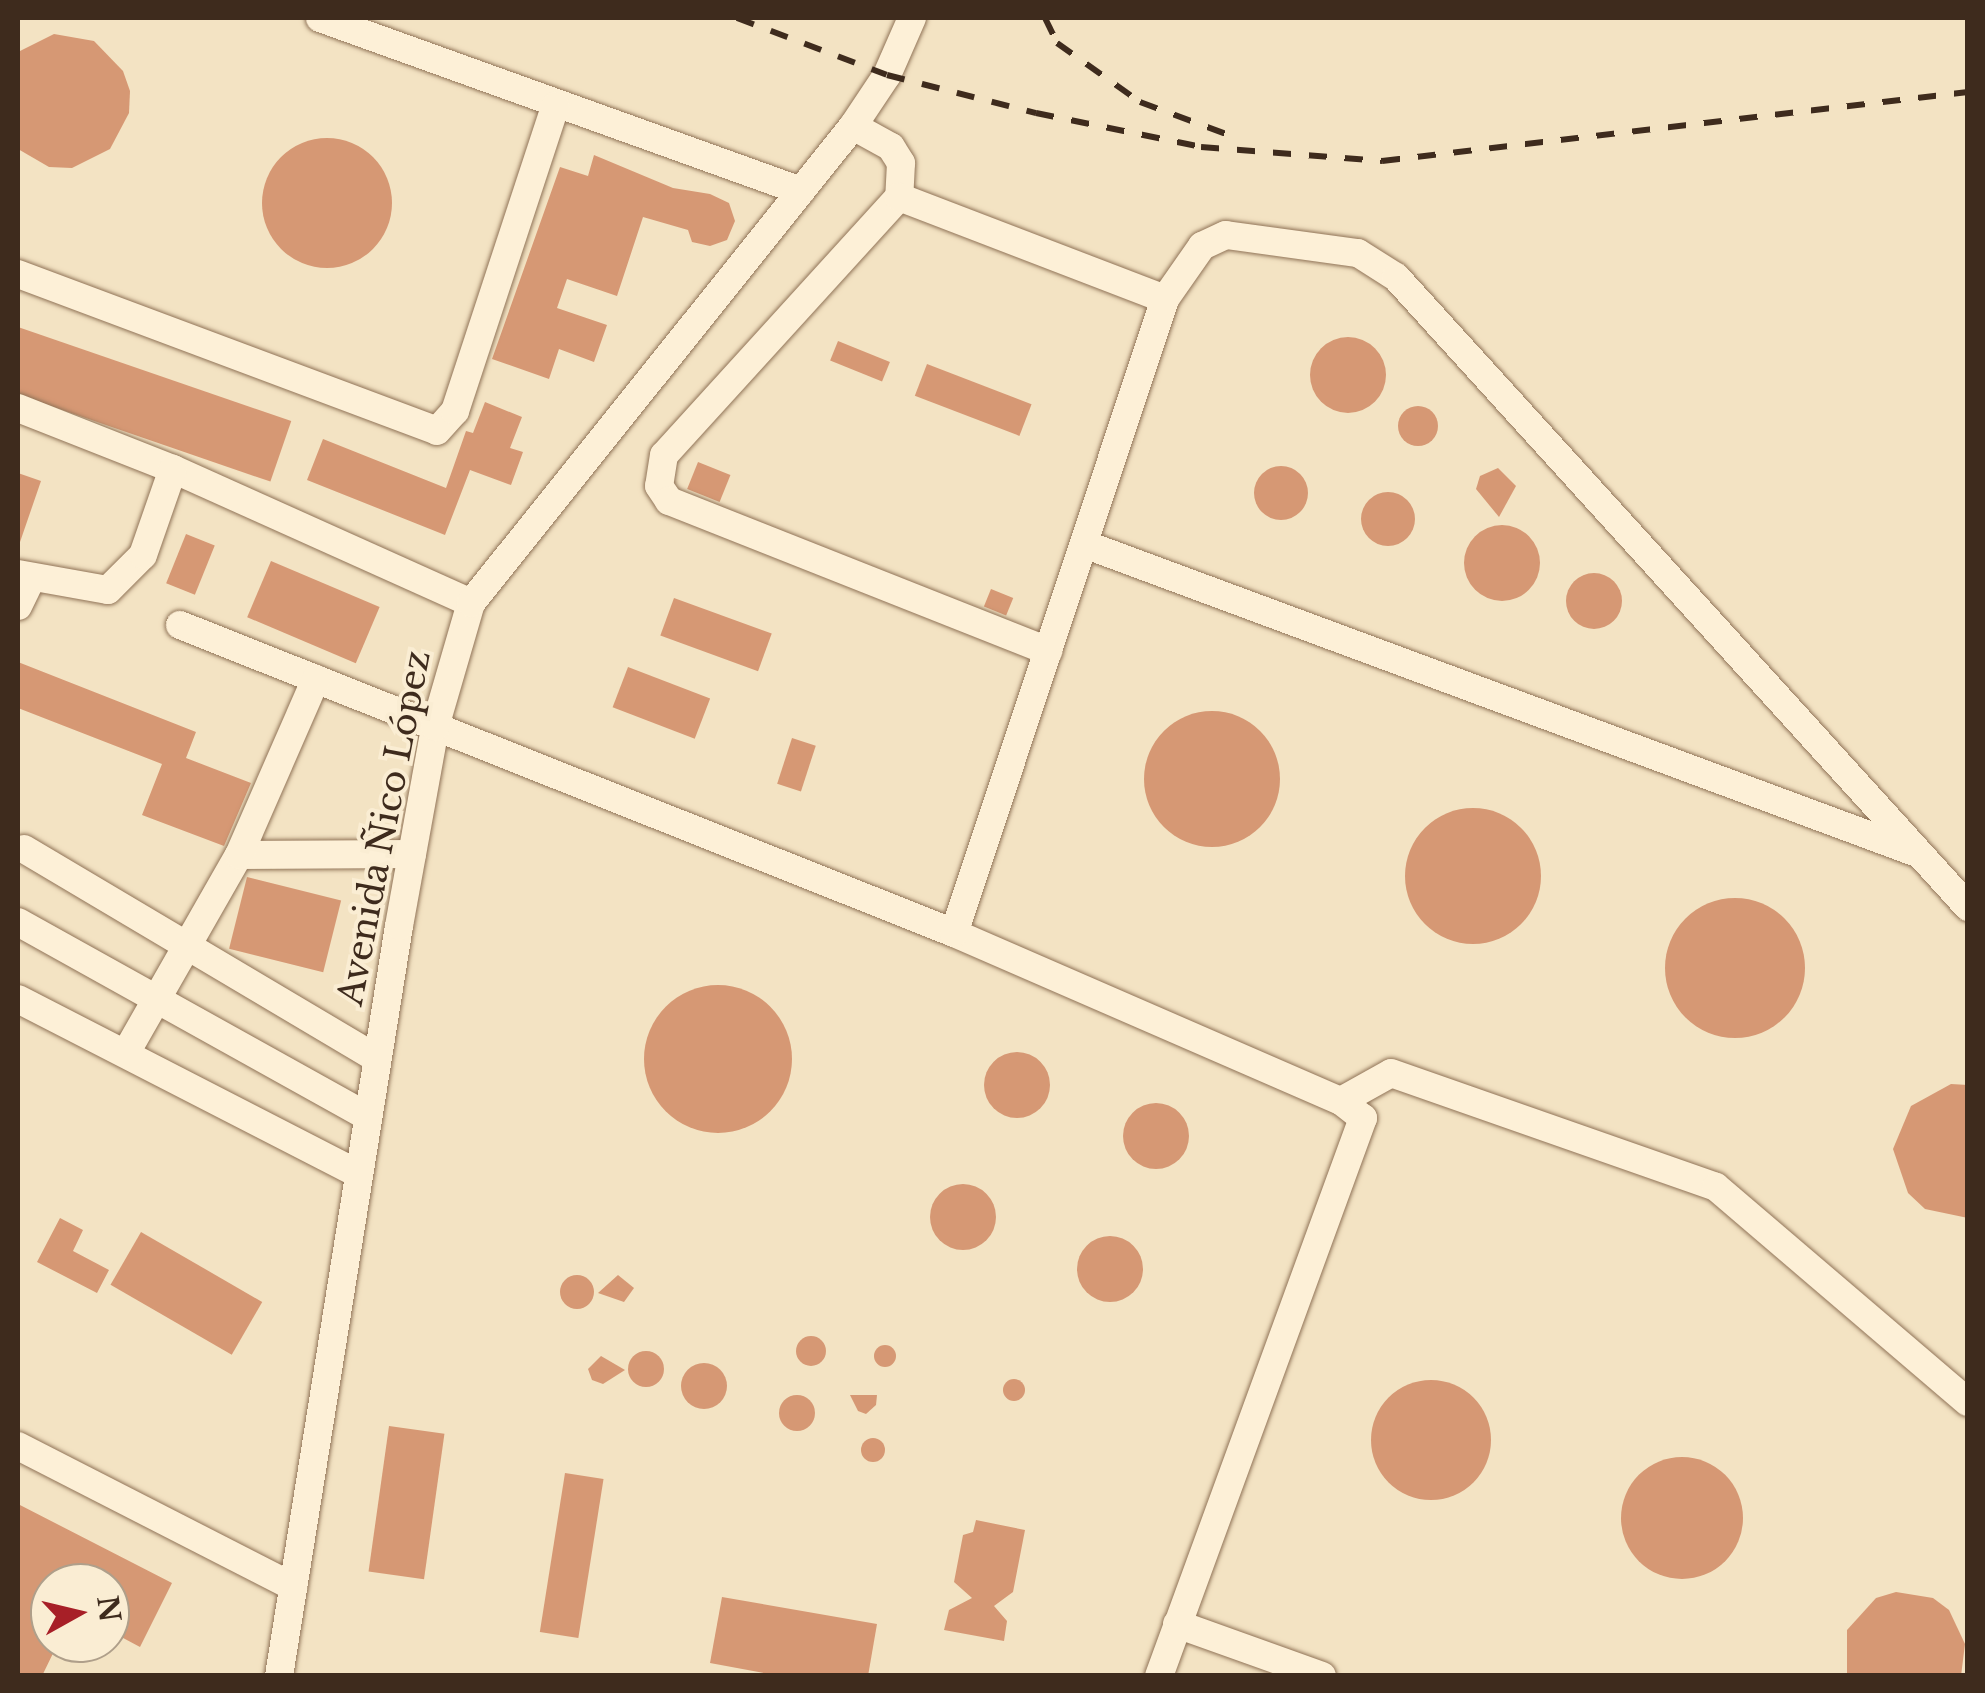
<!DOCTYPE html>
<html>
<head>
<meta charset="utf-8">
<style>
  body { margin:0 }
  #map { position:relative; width:1985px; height:1693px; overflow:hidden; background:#f3e3c3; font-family:"Libre Baskerville",serif }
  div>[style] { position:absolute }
  .building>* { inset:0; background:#d69874; transform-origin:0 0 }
  .round { border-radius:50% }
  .roads { filter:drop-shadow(0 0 2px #907357) drop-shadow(0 0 2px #907357) }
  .minor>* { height:28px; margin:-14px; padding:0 14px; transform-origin:14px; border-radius:14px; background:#fdf0d7 }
  .rail>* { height:6px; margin-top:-3px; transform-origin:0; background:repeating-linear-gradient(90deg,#3e2b1d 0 18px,transparent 0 36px) }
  span { translate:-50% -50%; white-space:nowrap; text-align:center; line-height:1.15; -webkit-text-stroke:8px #faedd3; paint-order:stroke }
  .street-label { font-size:35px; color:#3e2b1d }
  .frame { position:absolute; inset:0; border:20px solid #3e2b1d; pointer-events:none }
  .north { position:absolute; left:30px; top:1563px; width:100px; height:100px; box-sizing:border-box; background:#faedd3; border:2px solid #af9f8a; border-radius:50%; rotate:82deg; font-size:28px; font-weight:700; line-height:40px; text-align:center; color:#3e2b1d }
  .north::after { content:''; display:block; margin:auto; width:35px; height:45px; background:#a71f27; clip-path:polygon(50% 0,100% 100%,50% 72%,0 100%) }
</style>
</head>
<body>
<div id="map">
  <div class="building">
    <i style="clip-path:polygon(54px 34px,94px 41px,123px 71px,130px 91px,129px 113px,110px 149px,72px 168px,49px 167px,18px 149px,18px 52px)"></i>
    <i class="round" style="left:262px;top:138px;width:130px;height:130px"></i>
    <i style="clip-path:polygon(594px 155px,673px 188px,710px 194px,729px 203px,735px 221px,727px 240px,710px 246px,692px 242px,688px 230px,643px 217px,617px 296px,567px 279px,557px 308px,607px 325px,594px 362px,559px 349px,549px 379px,492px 359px,560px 167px,588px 176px)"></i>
    <i style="left:18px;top:327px;width:289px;height:64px;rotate:19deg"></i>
    <i class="round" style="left:1310px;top:337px;width:76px;height:76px"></i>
    <i style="left:838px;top:341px;width:56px;height:21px;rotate:22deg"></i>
    <i style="left:927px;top:364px;width:112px;height:34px;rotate:21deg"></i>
    <i style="clip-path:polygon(485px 402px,522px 417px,510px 448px,523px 452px,511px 485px,470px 470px,445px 535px,307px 480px,323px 439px,446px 488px,466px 431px,473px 433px)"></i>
    <i class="round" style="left:1398px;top:406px;width:40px;height:40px"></i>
    <i style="left:698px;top:462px;width:35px;height:29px;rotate:22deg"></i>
    <i class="round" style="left:1254px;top:466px;width:54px;height:54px"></i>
    <i style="clip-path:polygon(1498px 468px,1516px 486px,1499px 517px,1476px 489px,1480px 476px)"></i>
    <i style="clip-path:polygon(18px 473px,41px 481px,20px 542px,18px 542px)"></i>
    <i class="round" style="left:1361px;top:492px;width:54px;height:54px"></i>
    <i class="round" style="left:1464px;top:525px;width:76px;height:76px"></i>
    <i style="left:186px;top:534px;width:31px;height:53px;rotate:22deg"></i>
    <i style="left:271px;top:561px;width:118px;height:61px;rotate:23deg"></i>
    <i class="round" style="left:1566px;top:573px;width:56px;height:56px"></i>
    <i style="left:991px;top:589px;width:24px;height:19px;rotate:22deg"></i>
    <i style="left:674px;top:598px;width:104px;height:40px;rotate:20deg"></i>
    <i style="clip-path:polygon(18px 662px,196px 732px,186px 758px,251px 783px,224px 846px,142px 815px,162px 764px,18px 708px)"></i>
    <i style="left:628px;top:667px;width:88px;height:43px;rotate:21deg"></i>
    <i class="round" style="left:1144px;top:711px;width:136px;height:136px"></i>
    <i style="left:792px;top:738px;width:25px;height:48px;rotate:18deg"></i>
    <i class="round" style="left:1405px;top:808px;width:136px;height:136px"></i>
    <i style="left:247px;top:877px;width:97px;height:74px;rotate:14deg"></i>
    <i class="round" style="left:1665px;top:898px;width:140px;height:140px"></i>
    <i class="round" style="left:644px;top:985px;width:148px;height:148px"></i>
    <i class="round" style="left:984px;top:1052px;width:66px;height:66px"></i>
    <i style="clip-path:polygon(1951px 1084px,1968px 1085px,1968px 1218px,1925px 1209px,1908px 1193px,1893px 1149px,1911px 1106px)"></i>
    <i class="round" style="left:1123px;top:1103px;width:66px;height:66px"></i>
    <i class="round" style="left:930px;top:1184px;width:66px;height:66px"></i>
    <i style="clip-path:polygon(60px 1218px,83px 1230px,73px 1251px,109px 1270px,97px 1293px,37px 1262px)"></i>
    <i style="left:141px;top:1232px;width:140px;height:61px;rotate:30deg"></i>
    <i class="round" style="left:1077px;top:1236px;width:66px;height:66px"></i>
    <i class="round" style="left:560px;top:1275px;width:34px;height:34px"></i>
    <i style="clip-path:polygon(618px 1275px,634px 1288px,624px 1302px,598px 1293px)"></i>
    <i class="round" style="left:796px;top:1336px;width:30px;height:30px"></i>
    <i class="round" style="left:874px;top:1345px;width:22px;height:22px"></i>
    <i class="round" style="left:628px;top:1351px;width:36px;height:36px"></i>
    <i style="clip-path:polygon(601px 1356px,625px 1370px,603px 1384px,592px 1380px,588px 1369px)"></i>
    <i class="round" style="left:681px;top:1363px;width:46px;height:46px"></i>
    <i class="round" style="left:1003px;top:1379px;width:22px;height:22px"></i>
    <i class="round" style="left:1371px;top:1380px;width:120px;height:120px"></i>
    <i style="clip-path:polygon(850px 1395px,877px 1395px,876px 1405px,866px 1414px,858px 1411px)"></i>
    <i class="round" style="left:779px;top:1395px;width:36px;height:36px"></i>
    <i style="left:389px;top:1426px;width:56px;height:147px;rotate:8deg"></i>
    <i class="round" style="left:861px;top:1438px;width:24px;height:24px"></i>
    <i class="round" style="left:1621px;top:1457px;width:122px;height:122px"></i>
    <i style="left:565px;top:1473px;width:39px;height:161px;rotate:9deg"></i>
    <i style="clip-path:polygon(18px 1504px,172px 1583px,140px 1647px,110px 1631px,110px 1583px,50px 1583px,50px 1643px,58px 1643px,42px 1676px,18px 1676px)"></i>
    <i style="clip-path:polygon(976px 1520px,1025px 1530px,1013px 1592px,994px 1606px,1007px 1621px,1004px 1641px,944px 1630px,949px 1610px,972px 1598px,954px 1582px,963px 1535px,973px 1532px)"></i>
    <i style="clip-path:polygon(1896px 1592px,1933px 1598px,1949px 1610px,1965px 1644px,1961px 1676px,1847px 1676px,1847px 1630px,1876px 1598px)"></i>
    <i style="clip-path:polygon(722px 1597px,877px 1624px,868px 1676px,780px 1676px,710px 1663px)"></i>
  </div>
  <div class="roads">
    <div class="minor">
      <i style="left:320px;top:18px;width:511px;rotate:19.78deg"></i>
      <i style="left:853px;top:126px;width:43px;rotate:28.9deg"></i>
      <i style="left:891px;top:147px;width:19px;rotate:58deg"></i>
      <i style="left:901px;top:163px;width:34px;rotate:93deg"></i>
      <i style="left:899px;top:197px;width:349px;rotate:132.3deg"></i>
      <i style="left:664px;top:455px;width:31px;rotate:99deg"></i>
      <i style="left:659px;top:486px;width:18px;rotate:56deg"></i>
      <i style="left:669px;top:501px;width:408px;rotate:21.6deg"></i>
      <i style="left:899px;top:197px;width:285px;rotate:21deg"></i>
      <i style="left:18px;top:274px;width:447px;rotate:20.5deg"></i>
      <i style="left:437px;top:431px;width:27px;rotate:-48deg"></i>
      <i style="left:455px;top:411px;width:321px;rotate:-71.8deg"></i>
      <i style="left:18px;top:408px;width:167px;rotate:21.5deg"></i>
      <i style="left:173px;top:469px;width:327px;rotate:24.2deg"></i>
      <i style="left:1084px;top:544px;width:888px;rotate:20.35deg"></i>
      <i style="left:18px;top:574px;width:91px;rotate:10.1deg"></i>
      <i style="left:108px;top:590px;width:49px;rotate:-45deg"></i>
      <i style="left:143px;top:555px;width:91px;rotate:-70.8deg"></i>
      <i style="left:18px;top:606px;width:30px;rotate:-64deg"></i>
      <i style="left:180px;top:625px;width:833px;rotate:21.7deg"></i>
      <i style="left:954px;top:933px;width:422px;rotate:23.5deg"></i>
      <i style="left:1341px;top:1101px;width:28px;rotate:38deg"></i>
      <i style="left:1363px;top:1118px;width:594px;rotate:110.08deg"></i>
      <i style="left:24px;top:849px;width:409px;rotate:30.7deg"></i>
      <i style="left:239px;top:855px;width:173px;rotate:-0.3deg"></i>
      <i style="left:18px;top:922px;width:399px;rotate:29.1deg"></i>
      <i style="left:954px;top:933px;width:668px;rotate:-71.59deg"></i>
      <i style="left:1165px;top:299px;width:65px;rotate:-55.1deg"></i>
      <i style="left:1202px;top:246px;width:26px;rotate:-25deg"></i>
      <i style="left:1226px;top:235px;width:133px;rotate:7.8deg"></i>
      <i style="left:1358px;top:253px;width:45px;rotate:32.3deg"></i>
      <i style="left:1396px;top:277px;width:851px;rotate:47.76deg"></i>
      <i style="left:18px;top:999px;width:381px;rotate:27.2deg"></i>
      <i style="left:127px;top:1051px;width:226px;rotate:-60.3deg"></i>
      <i style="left:239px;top:855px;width:192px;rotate:-66.4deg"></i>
      <i style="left:1341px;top:1101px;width:57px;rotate:-29.2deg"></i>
      <i style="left:1391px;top:1073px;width:344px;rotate:19.3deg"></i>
      <i style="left:1716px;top:1187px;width:331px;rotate:40.5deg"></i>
      <i style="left:18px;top:1446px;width:309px;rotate:27.1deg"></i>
      <i style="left:1177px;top:1624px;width:154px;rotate:19.7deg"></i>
      <i style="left:279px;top:1676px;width:760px;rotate:-80.91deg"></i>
      <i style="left:399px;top:926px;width:202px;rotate:-79.7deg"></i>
      <i style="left:435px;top:727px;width:129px;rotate:-73.8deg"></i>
      <i style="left:471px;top:603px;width:611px;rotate:-51.31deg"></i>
      <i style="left:853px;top:126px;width:61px;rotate:-56.3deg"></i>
      <i style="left:887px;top:75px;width:62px;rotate:-66.3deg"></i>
    </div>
  </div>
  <div class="rail">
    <i style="left:737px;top:18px;width:160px;rotate:20.8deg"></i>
    <i style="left:887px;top:75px;width:154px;rotate:14.3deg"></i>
    <i style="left:1036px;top:113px;width:168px;rotate:11.6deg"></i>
    <i style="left:1201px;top:147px;width:182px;rotate:4.4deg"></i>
    <i style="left:1382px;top:161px;width:590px;rotate:-6.72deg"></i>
    <i style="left:1045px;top:18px;width:28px;rotate:64deg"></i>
    <i style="left:1057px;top:43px;width:102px;rotate:35.4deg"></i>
    <i style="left:1140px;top:102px;width:103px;rotate:20.4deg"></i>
  </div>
  <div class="street-label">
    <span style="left:384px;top:828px;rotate:-79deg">Avenida Ñico López</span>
  </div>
  <div class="frame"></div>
  <div class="north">N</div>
</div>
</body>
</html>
